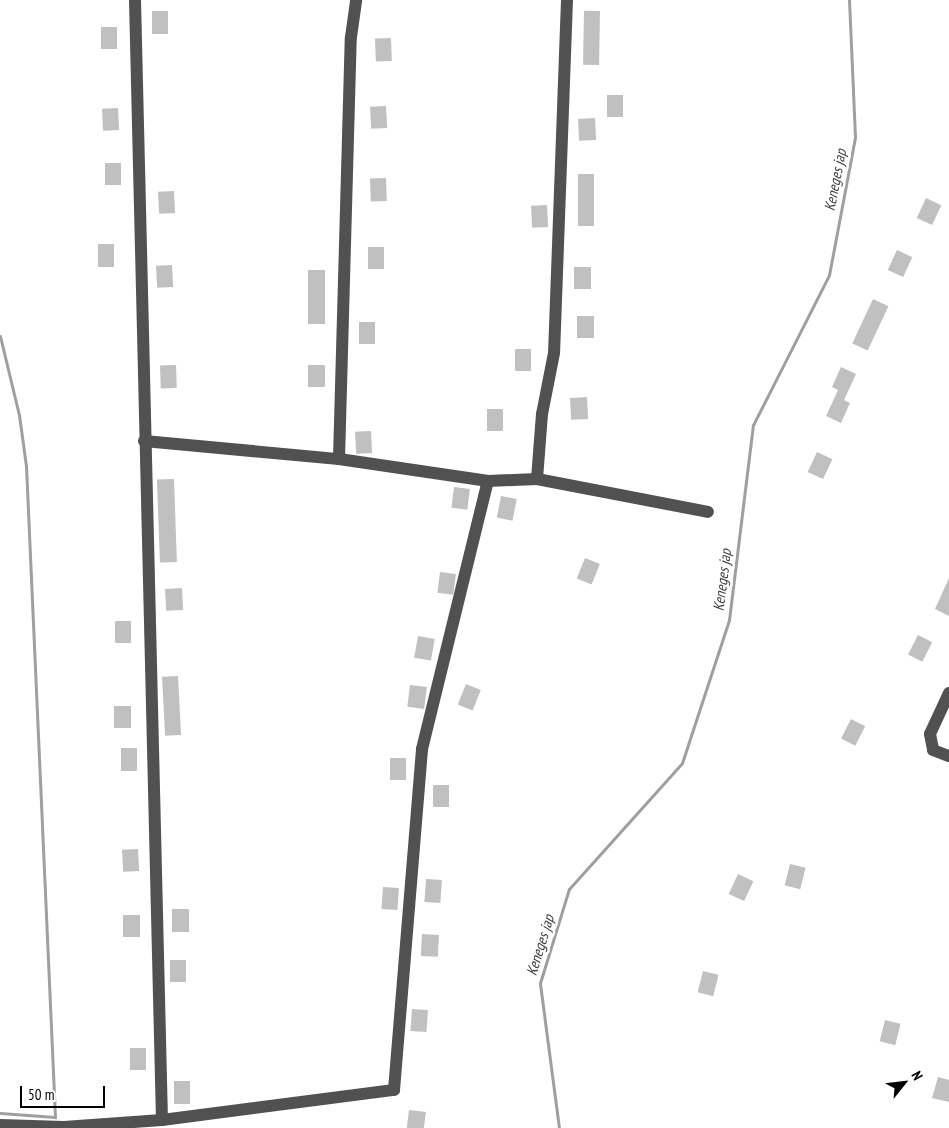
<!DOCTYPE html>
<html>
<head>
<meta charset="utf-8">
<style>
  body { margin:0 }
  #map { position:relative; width:949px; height:1128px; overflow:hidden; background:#fff; font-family:"PT Sans Narrow",sans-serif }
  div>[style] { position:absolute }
  .stream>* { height:3px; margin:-1.5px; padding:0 1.5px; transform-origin:1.5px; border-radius:1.5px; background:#9f9f9f }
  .building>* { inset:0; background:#c0c0c0; transform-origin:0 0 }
  .minor>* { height:12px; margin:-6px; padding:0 6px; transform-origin:6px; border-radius:6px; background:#515151 }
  span { translate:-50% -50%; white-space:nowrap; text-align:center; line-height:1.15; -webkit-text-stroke:5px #fff; paint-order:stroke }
  .water-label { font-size:15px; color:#404040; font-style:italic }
  .north { position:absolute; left:879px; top:1058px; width:50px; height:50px; -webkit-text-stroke:4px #fff; paint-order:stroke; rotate:61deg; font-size:14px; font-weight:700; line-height:20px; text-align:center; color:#000 }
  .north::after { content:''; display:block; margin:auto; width:18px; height:22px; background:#000; clip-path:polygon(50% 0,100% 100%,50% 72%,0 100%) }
  .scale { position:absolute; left:20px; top:1086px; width:85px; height:22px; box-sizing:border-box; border:2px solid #000; border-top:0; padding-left:6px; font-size:15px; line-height:18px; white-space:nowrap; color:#000; -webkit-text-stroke:4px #fff; paint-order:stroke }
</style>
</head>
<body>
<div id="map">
  <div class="stream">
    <i style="left:0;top:336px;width:81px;rotate:76.5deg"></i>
    <i style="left:19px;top:415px;width:51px;rotate:82.2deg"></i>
    <i style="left:26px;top:466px;width:652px;rotate:87.45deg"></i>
    <i style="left:55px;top:1117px;width:55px;rotate:-175.8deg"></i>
    <i style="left:559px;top:1128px;width:146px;rotate:-97.5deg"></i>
    <i style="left:540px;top:983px;width:98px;rotate:-72.9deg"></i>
    <i style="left:569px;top:889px;width:169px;rotate:-48.1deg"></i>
    <i style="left:682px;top:763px;width:151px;rotate:-71.8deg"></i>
    <i style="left:729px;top:620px;width:196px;rotate:-83deg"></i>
    <i style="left:753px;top:425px;width:168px;rotate:-63.1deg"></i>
    <i style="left:829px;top:275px;width:140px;rotate:-79.3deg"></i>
    <i style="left:855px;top:137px;width:137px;rotate:-92.5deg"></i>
  </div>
  <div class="building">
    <i style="left:152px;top:11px;width:16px;height:23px"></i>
    <i style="left:600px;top:11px;width:54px;height:16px;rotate:91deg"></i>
    <i style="left:101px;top:27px;width:16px;height:22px"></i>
    <i style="left:391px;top:38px;width:23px;height:16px;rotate:88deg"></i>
    <i style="left:607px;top:95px;width:16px;height:22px"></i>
    <i style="left:386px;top:106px;width:22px;height:16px;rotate:87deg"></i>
    <i style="left:118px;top:108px;width:22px;height:16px;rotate:87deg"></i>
    <i style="left:595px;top:118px;width:22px;height:17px;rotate:87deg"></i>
    <i style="left:105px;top:163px;width:16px;height:22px"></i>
    <i style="left:594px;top:174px;width:52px;height:16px;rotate:90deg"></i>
    <i style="left:386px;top:178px;width:23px;height:16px;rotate:88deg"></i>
    <i style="left:174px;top:191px;width:22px;height:16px;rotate:87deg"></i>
    <i style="left:926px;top:198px;width:17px;height:22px;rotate:25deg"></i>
    <i style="left:547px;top:205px;width:22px;height:16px;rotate:87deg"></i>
    <i style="left:98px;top:244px;width:16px;height:23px"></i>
    <i style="left:368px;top:247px;width:16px;height:22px"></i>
    <i style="left:897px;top:250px;width:17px;height:22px;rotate:25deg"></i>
    <i style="left:172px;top:265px;width:22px;height:16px;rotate:87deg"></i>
    <i style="left:591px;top:267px;width:22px;height:17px;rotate:90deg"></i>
    <i style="left:308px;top:270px;width:17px;height:54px"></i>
    <i style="left:873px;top:299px;width:17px;height:49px;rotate:25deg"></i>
    <i style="left:594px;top:316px;width:22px;height:17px;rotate:90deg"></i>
    <i style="left:359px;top:322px;width:16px;height:22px"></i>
    <i style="left:515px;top:349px;width:16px;height:22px"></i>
    <i style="left:176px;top:365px;width:23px;height:16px;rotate:88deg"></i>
    <i style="left:325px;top:365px;width:22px;height:17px;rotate:90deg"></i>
    <i style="clip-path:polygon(841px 367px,856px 374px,844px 400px,850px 403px,841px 423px,826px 416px,838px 390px,832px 387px)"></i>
    <i style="left:587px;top:397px;width:22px;height:17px;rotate:87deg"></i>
    <i style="left:487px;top:409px;width:16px;height:22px"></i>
    <i style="left:371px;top:431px;width:22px;height:16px;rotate:87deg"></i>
    <i style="left:817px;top:452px;width:17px;height:22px;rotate:25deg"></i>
    <i style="left:174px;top:479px;width:83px;height:17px;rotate:88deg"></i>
    <i style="left:454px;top:487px;width:16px;height:21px;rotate:7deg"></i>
    <i style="left:501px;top:496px;width:16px;height:22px;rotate:11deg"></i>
    <i style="left:585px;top:558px;width:16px;height:22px;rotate:22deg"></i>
    <i style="left:440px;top:572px;width:16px;height:21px;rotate:7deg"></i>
    <i style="clip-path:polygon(949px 578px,949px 616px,935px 609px)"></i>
    <i style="left:182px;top:588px;width:22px;height:17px;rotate:87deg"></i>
    <i style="left:115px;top:621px;width:16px;height:22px"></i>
    <i style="left:918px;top:635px;width:16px;height:22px;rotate:27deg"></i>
    <i style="left:418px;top:636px;width:17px;height:22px;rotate:10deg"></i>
    <i style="left:178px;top:676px;width:59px;height:16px;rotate:87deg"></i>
    <i style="left:466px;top:684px;width:16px;height:22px;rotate:22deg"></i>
    <i style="left:410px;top:685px;width:17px;height:22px;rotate:7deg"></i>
    <i style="left:114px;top:706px;width:17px;height:22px"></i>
    <i style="left:851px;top:719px;width:16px;height:22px;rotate:27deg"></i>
    <i style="left:121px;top:748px;width:16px;height:23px"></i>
    <i style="left:390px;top:758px;width:16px;height:22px"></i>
    <i style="left:433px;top:785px;width:16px;height:22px"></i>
    <i style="left:138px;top:849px;width:22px;height:16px;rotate:87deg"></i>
    <i style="left:790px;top:864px;width:16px;height:22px;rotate:14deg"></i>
    <i style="left:738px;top:874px;width:17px;height:22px;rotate:25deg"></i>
    <i style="left:426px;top:879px;width:16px;height:23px;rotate:4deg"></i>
    <i style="left:383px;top:887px;width:16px;height:22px;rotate:4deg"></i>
    <i style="left:172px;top:909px;width:17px;height:23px"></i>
    <i style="left:123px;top:915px;width:17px;height:22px"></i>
    <i style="left:422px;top:934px;width:17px;height:22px;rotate:3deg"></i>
    <i style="left:170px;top:960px;width:16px;height:22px"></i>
    <i style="left:703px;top:971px;width:16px;height:22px;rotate:14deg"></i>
    <i style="left:412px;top:1009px;width:16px;height:22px;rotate:4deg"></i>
    <i style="left:885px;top:1020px;width:16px;height:22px;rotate:14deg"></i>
    <i style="left:130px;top:1048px;width:16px;height:22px"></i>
    <i style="clip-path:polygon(938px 1077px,949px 1080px,949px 1102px,932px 1098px)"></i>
    <i style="left:174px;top:1081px;width:16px;height:23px"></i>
    <i style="left:409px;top:1110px;width:17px;height:18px;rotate:7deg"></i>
  </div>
  <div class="minor">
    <i style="left:135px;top:0;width:1120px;rotate:88.62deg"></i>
    <i style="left:567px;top:0;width:353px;rotate:92.1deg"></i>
    <i style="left:554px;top:353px;width:62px;rotate:101.1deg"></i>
    <i style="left:542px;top:414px;width:65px;rotate:94.4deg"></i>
    <i style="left:537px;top:479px;width:174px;rotate:10.9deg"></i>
    <i style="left:144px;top:441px;width:196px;rotate:5.3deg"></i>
    <i style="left:339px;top:459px;width:151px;rotate:8.4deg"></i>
    <i style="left:488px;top:481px;width:49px;rotate:-2.3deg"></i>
    <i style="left:339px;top:459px;width:422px;rotate:-88.4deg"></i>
    <i style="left:351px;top:37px;width:37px;rotate:-82deg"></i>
    <i style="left:949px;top:693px;width:45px;rotate:114.9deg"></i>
    <i style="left:930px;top:734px;width:16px;rotate:79deg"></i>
    <i style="left:933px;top:750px;width:17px;rotate:21deg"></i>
    <i style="left:0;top:1125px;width:64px;rotate:1.8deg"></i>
    <i style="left:64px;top:1127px;width:98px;rotate:-4.1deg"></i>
    <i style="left:162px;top:1120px;width:234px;rotate:-7.4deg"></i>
    <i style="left:394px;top:1090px;width:342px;rotate:-85.3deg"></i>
    <i style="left:422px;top:749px;width:276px;rotate:-76.2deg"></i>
  </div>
  <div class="water-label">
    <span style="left:835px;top:180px;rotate:-79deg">Keneges jap</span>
    <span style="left:722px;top:580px;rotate:-83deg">Keneges jap</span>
    <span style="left:540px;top:945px;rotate:-73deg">Keneges jap</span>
  </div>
  <div class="north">N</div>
  <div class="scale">50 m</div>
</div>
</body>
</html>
